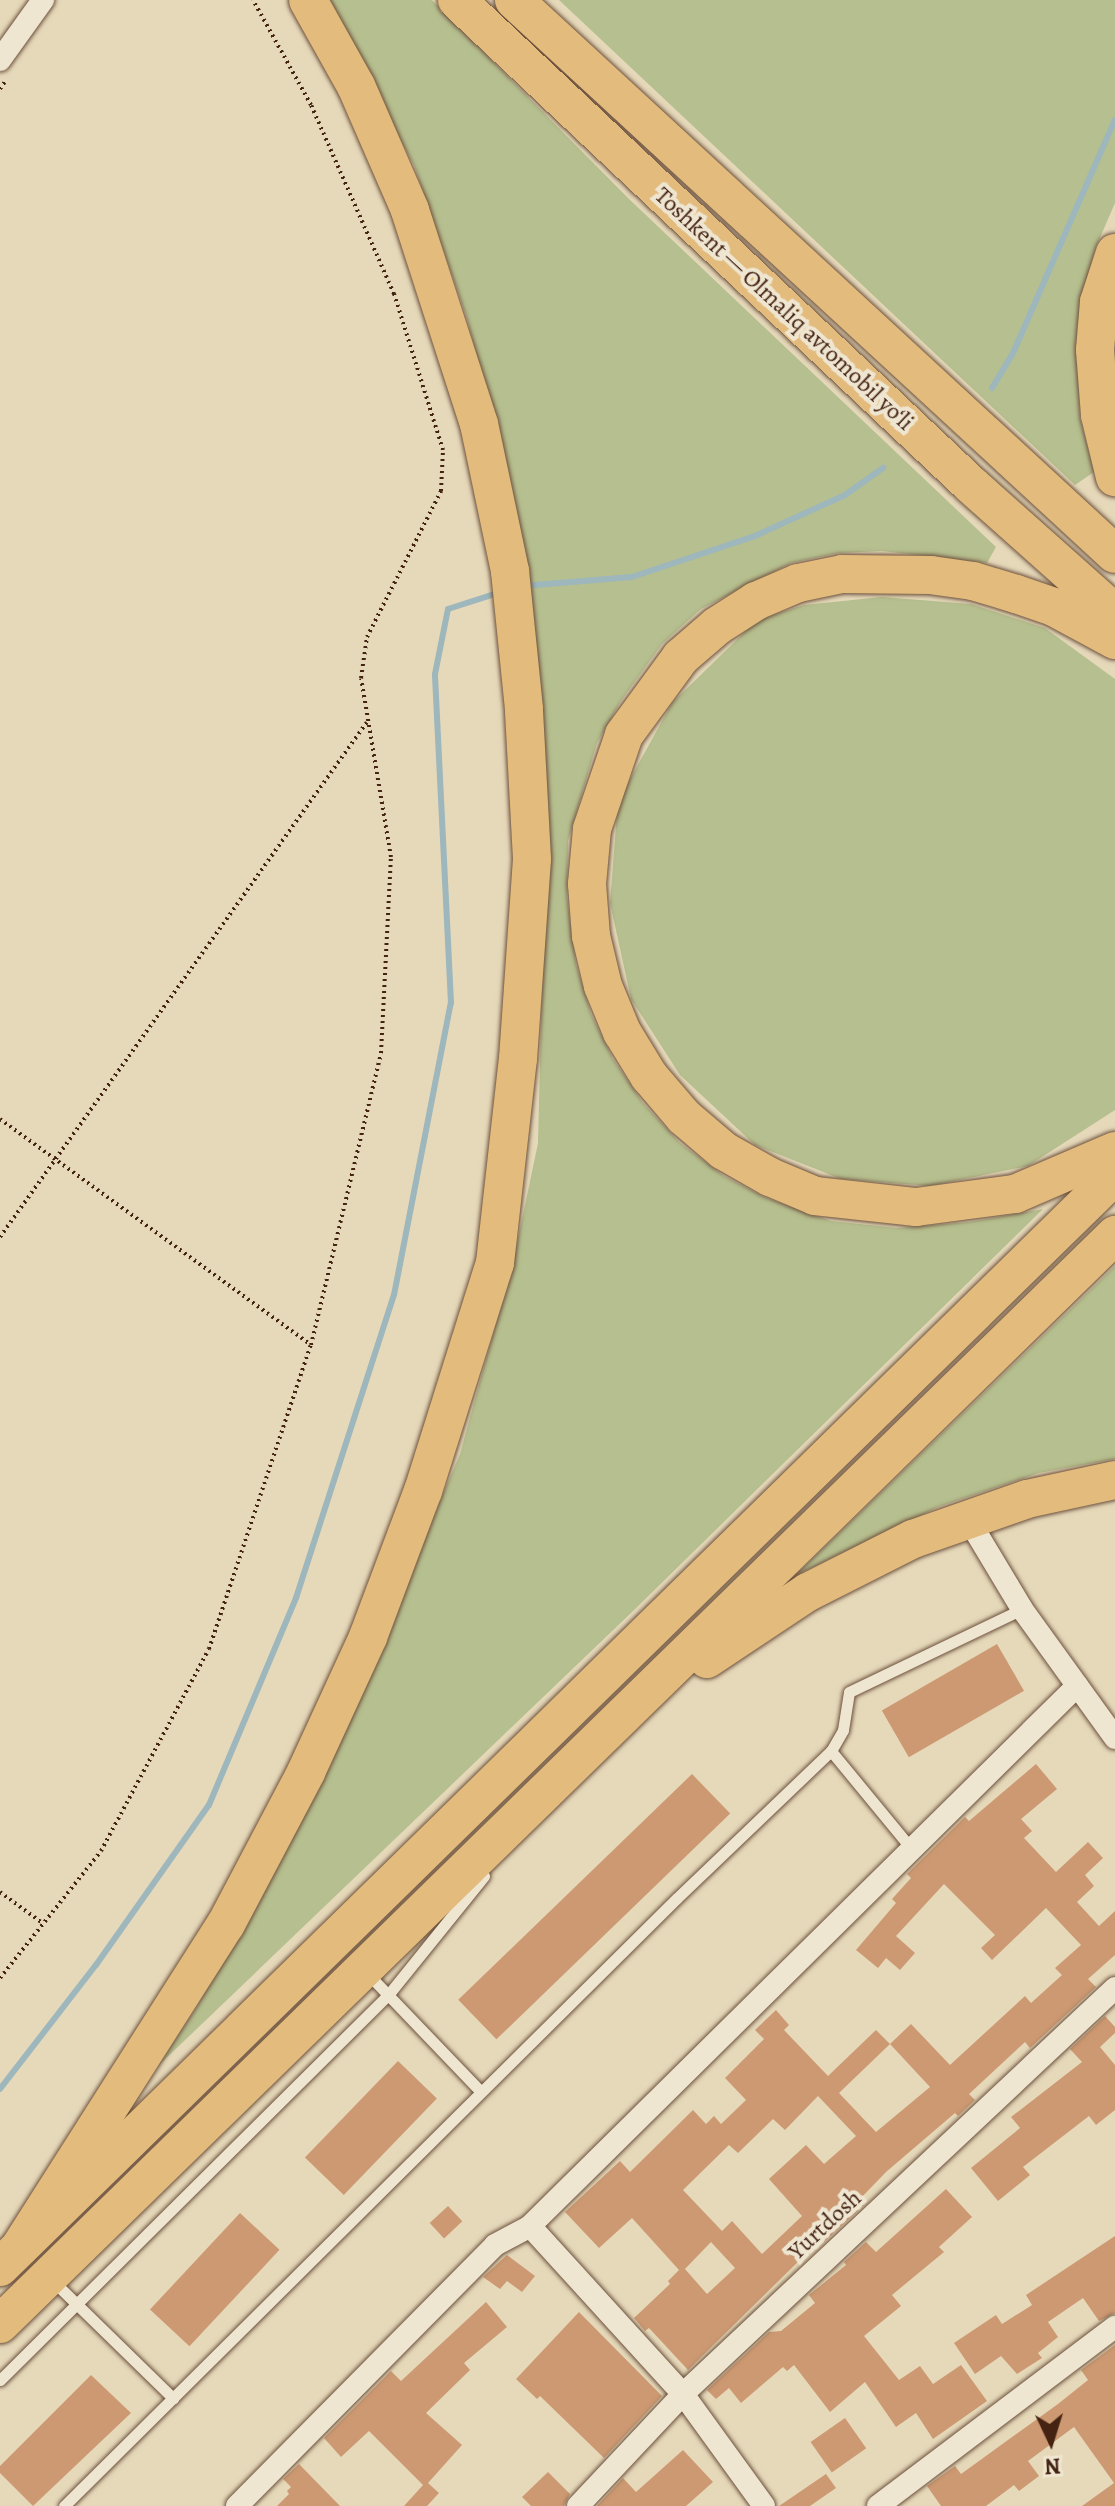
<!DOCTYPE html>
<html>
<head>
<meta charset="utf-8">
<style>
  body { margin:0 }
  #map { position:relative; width:1115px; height:2506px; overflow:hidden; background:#e6d9ba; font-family:Alegreya,serif }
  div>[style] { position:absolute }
  .green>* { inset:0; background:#b6bf8f }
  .stream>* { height:6px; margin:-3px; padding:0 3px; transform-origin:3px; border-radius:3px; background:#9db7bc }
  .building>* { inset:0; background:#cd9972; transform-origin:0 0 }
  .path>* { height:4px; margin-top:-2px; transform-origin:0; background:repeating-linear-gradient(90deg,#442312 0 2px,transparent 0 6px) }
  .roads { filter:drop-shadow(0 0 2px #6c503c) drop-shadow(0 0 2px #6c503c) }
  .service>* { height:11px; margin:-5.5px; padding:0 5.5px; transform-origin:5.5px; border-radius:5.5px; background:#efe6d2 }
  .minor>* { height:22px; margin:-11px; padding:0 11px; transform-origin:11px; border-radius:11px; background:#efe6d2 }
  .trunk>* { height:38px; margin:-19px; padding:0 19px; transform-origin:19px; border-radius:19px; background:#e3bc7d }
  span { translate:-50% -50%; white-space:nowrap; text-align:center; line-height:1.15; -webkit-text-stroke:8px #efe6d2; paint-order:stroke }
  .street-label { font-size:24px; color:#442312 }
  .north { position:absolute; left:1011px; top:2402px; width:80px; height:80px; -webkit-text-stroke:6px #efe6d2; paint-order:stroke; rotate:176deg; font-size:22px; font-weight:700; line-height:32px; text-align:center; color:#442312 }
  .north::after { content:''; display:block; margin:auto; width:28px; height:36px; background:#442312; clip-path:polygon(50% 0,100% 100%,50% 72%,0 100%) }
</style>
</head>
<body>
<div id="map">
  <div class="green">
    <i style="clip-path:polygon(326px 0,432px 0,628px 198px,996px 547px,987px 563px,882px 551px,839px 553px,791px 563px,701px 609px,662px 644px,621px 701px,597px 743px,568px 841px,567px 898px,576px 964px,591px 1014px,613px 1059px,643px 1103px,680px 1143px,724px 1176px,764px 1197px,831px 1221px,897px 1228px,969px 1222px,1043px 1209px,632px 1612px,158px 2066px,195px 2010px,315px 1795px,460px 1454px,514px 1258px,538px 1143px,545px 862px,505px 461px,466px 315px,414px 165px)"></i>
    <i style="clip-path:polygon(559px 0,1115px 0,1115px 203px,1096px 247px,1081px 300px,1077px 350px,1080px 418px,1094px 472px,1075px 485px)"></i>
    <i style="clip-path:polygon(882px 597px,971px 604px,1045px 628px,1115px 679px,1115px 1110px,1028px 1166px,930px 1186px,841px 1179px,755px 1145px,680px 1075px,631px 999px,610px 903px,618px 801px,672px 703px,757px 620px,804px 605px)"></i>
    <i style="clip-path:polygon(1115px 1266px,1115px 1459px,1039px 1473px,938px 1507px,796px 1575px)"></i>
  </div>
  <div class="stream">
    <i style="left:992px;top:388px;width:41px;rotate:-59deg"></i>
    <i style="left:1013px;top:353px;width:254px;rotate:-66.4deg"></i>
    <i style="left:523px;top:586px;width:109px;rotate:-4.7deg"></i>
    <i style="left:632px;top:577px;width:130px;rotate:-18.4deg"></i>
    <i style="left:755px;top:536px;width:99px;rotate:-24.5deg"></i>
    <i style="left:845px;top:495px;width:47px;rotate:-35.4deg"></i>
    <i style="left:0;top:2089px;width:157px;rotate:-52.3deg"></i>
    <i style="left:96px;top:1965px;width:196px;rotate:-54.8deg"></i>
    <i style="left:209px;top:1805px;width:225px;rotate:-67.2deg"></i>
    <i style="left:296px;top:1598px;width:318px;rotate:-72.1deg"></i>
    <i style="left:394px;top:1295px;width:298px;rotate:-79deg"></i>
    <i style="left:451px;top:1003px;width:329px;rotate:-92.8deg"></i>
    <i style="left:435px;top:674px;width:66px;rotate:-78.7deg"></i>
    <i style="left:448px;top:609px;width:56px;rotate:-17.8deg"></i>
  </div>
  <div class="building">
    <i style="left:997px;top:1644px;width:54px;height:133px;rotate:60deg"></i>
    <i style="clip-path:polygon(evenodd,1036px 1764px,1057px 1789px,1021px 1819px,1032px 1831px,1024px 1838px,1056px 1872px,1088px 1842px,1103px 1858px,1085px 1875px,1094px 1886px,1077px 1902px,1099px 1926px,1115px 1911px,1115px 1955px,1088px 1979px,1096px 1987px,1030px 2048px,1025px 2042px,969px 2094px,975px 2100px,958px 2116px,955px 2113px,886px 2172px,859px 2200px,864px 2205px,824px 2242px,821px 2239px,810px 2250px,688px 2370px,649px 2328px,645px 2331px,634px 2318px,670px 2284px,668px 2281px,679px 2270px,632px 2218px,599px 2248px,565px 2212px,620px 2161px,630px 2172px,693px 2110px,706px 2124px,714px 2116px,721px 2124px,746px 2100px,725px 2078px,764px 2039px,755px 2030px,776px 2010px,789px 2025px,784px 2030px,828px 2076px,876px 2030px,890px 2044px,911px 2024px,950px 2065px,1025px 1996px,1031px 2003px,1062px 1975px,1055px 1968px,1081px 1945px,1046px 1908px,992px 1960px,981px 1948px,995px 1935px,944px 1884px,896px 1936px,915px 1953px,900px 1970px,886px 1958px,878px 1968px,856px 1950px,896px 1903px,892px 1899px,911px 1878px,907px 1874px,965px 1817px,969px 1821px,1036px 1764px,890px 2044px,930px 2087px,876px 2132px,839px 2093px,890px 2044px,1036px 1764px,818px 2096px,856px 2136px,824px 2164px,806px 2145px,769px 2179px,802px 2216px,762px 2254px,732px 2221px,722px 2231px,683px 2190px,729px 2145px,738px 2153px,773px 2119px,785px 2130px,818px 2096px,1036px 1764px,711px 2242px,735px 2268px,707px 2294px,685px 2269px,711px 2242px)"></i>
    <i style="left:692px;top:1774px;width:55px;height:325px;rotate:46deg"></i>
    <i style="clip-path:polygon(1105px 2016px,1115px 2027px,1115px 2033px,1100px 2047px,1115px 2065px,1115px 2110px,1096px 2125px,1089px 2116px,1023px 2167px,1030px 2175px,998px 2201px,971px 2168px,1020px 2128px,1011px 2117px,1082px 2062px,1070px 2049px)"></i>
    <i style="left:398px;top:2061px;width:54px;height:134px;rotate:44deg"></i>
    <i style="clip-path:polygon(946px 2189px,972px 2217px,939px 2247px,944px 2252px,892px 2295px,901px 2306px,864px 2336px,899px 2380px,920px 2366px,933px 2384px,961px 2365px,987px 2401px,933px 2439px,916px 2413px,896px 2427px,865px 2382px,830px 2412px,794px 2365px,787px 2371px,783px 2367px,741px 2403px,729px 2388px,716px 2399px,707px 2390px,769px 2332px,781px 2331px,815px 2303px,809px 2295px,846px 2265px,844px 2262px,866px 2242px,876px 2252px)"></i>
    <i style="left:448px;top:2206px;width:21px;height:25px;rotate:47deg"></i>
    <i style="left:240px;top:2213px;width:54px;height:132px;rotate:43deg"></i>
    <i style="clip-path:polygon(1115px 2236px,1115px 2313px,1099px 2321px,1083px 2298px,1048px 2322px,1058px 2337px,1038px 2353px,1042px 2358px,1017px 2374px,1001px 2356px,975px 2374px,954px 2343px,996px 2315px,1002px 2324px,1032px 2305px,1026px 2295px)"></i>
    <i style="clip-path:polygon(507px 2255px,535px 2276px,522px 2292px,507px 2281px,500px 2289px,483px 2277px)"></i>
    <i style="clip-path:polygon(486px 2302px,507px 2327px,464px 2363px,470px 2370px,426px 2413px,462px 2445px,428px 2483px,439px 2493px,427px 2506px,404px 2506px,423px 2485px,369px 2431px,341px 2457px,324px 2438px,391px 2371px,401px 2381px)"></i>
    <i style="clip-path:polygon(579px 2312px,662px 2396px,604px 2458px,540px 2396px,537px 2399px,516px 2379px)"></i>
    <i style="clip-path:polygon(1115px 2345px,1115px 2506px,1082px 2506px,1114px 2483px,1074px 2427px,1028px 2461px,1039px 2476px,1019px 2491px,1014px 2485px,986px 2506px,941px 2506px,927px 2486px,955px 2466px,961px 2474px,1058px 2404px,1088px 2380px,1081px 2370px)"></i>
    <i style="clip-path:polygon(91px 2375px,131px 2413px,33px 2506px,0 2473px,0 2466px)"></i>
    <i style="left:845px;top:2418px;width:37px;height:42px;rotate:55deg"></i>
    <i style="clip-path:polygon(683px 2450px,713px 2482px,686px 2506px,597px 2506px,623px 2478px,636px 2492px)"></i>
    <i style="clip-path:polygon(299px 2464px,340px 2506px,277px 2506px,289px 2494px,287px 2491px,291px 2487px,283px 2479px)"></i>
    <i style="clip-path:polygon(548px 2472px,570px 2494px,564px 2506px,531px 2506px,522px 2497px)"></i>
    <i style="clip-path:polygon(826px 2474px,836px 2488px,810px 2506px,779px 2506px)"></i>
  </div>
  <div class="path">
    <i style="left:0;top:89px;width:11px;rotate:-56deg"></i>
    <i style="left:0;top:1119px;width:384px;rotate:36deg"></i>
    <i style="left:0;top:1237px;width:632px;rotate:-54.53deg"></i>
    <i style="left:0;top:1892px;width:51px;rotate:36.2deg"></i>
    <i style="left:0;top:1978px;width:162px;rotate:-51.5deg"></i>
    <i style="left:101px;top:1851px;width:229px;rotate:-61.9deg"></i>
    <i style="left:209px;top:1649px;width:321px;rotate:-71.5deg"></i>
    <i style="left:311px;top:1345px;width:300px;rotate:-76.5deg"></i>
    <i style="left:381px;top:1053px;width:196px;rotate:-87.1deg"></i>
    <i style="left:391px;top:857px;width:181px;rotate:-99.5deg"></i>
    <i style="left:361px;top:678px;width:41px;rotate:-81.7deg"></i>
    <i style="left:367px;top:637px;width:164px;rotate:-63.1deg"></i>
    <i style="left:441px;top:491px;width:41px;rotate:-87.2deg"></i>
    <i style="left:443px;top:450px;width:164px;rotate:-107.4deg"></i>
    <i style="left:394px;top:294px;width:206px;rotate:-113.7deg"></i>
    <i style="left:311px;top:105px;width:120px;rotate:-118.9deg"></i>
  </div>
  <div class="roads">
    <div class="service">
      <i style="left:831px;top:1751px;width:124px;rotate:50.5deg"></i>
      <i style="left:368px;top:1974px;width:163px;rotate:46.2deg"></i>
      <i style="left:53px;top:2281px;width:168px;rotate:44.3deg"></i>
      <i style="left:0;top:2380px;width:547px;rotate:-44.78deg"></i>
      <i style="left:388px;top:1995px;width:153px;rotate:-51.1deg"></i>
      <i style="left:64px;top:2506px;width:863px;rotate:-44.77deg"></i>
      <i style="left:677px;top:1898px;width:213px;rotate:-43.7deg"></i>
      <i style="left:831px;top:1751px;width:24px;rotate:-60deg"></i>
      <i style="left:843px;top:1730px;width:38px;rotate:-81deg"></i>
      <i style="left:849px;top:1692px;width:192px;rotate:-25.6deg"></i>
    </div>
    <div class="minor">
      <i style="left:0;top:60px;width:74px;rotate:-54.4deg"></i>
      <i style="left:968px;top:1519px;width:105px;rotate:59deg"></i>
      <i style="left:1022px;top:1609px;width:159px;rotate:54.2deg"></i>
      <i style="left:530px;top:2226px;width:227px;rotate:47.7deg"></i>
      <i style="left:683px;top:2394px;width:138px;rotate:54.1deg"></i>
      <i style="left:237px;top:2506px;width:367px;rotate:-45.3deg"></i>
      <i style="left:495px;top:2245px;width:40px;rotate:-28deg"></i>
      <i style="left:530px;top:2226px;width:769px;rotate:-44.63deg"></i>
      <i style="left:578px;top:2506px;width:154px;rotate:-46.8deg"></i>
      <i style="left:683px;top:2394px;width:593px;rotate:-43.22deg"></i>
      <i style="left:878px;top:2506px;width:297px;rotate:-37.1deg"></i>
    </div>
    <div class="trunk">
      <i style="left:457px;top:0;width:705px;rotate:43.33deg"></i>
      <i style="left:970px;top:484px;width:194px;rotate:41.7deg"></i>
      <i style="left:514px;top:0;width:817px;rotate:42.67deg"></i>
      <i style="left:1115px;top:253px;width:52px;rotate:108.1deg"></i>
      <i style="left:1099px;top:302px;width:48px;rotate:94.8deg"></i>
      <i style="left:1095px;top:350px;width:65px;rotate:85.6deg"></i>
      <i style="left:1100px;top:415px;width:64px;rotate:76.4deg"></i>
      <i style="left:1115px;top:640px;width:69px;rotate:-151.6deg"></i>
      <i style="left:1054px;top:607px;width:40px;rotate:-161.1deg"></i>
      <i style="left:1016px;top:594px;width:45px;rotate:-163.2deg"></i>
      <i style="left:973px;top:581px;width:42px;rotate:-171.9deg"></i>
      <i style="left:931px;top:575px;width:89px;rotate:-179.4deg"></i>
      <i style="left:842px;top:574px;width:45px;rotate:168.4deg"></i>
      <i style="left:798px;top:583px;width:46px;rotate:156.8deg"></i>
      <i style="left:756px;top:601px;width:46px;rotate:147.3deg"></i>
      <i style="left:717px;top:626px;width:48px;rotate:139.3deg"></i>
      <i style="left:681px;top:657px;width:97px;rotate:126.2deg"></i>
      <i style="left:624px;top:735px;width:99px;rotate:108.8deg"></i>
      <i style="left:592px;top:829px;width:55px;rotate:95.2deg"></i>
      <i style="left:587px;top:884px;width:52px;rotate:85.6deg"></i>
      <i style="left:591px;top:936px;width:51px;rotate:76.5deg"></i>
      <i style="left:603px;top:986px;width:50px;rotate:67.6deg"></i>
      <i style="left:622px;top:1032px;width:52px;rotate:58.5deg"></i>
      <i style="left:649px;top:1076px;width:54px;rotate:49.5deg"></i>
      <i style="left:684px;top:1117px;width:52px;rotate:40.4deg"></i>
      <i style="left:724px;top:1151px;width:53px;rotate:29.5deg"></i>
      <i style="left:770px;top:1177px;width:49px;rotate:22.9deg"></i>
      <i style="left:815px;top:1196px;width:102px;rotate:6.2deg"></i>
      <i style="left:916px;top:1207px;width:100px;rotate:-7.5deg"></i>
      <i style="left:1015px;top:1194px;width:109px;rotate:-23.3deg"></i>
      <i style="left:707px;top:1659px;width:121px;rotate:-33.6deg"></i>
      <i style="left:808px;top:1592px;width:118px;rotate:-26.8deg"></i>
      <i style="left:913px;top:1539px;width:121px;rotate:-19.3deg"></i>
      <i style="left:1027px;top:1499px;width:90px;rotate:-12.2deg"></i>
      <i style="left:20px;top:2247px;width:383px;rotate:-57.5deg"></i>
      <i style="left:226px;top:1924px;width:172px;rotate:-62.2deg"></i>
      <i style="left:306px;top:1772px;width:149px;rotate:-65.3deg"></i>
      <i style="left:368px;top:1637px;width:156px;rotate:-69.4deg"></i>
      <i style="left:423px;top:1491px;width:239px;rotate:-72.5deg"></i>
      <i style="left:495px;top:1263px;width:205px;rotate:-83.6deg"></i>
      <i style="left:518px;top:1059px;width:200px;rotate:-86deg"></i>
      <i style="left:532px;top:859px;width:150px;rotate:-93.1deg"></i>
      <i style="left:524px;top:709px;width:139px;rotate:-95.8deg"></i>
      <i style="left:510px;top:571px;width:150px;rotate:-101.9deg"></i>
      <i style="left:479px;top:424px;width:225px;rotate:-107.9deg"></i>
      <i style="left:410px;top:210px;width:135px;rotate:-113.5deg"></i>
      <i style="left:356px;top:86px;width:98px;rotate:-119.2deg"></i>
      <i style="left:0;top:2267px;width:1561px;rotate:-44.4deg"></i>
      <i style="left:0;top:2324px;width:1559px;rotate:-44.32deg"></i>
    </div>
  </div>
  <div class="street-label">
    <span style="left:784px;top:309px;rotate:43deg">Toshkent — Olmaliq avtomobil yo‘li</span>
    <span style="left:825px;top:2225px;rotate:-43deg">Yurtdosh</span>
  </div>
  <div class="north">N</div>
</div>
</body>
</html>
